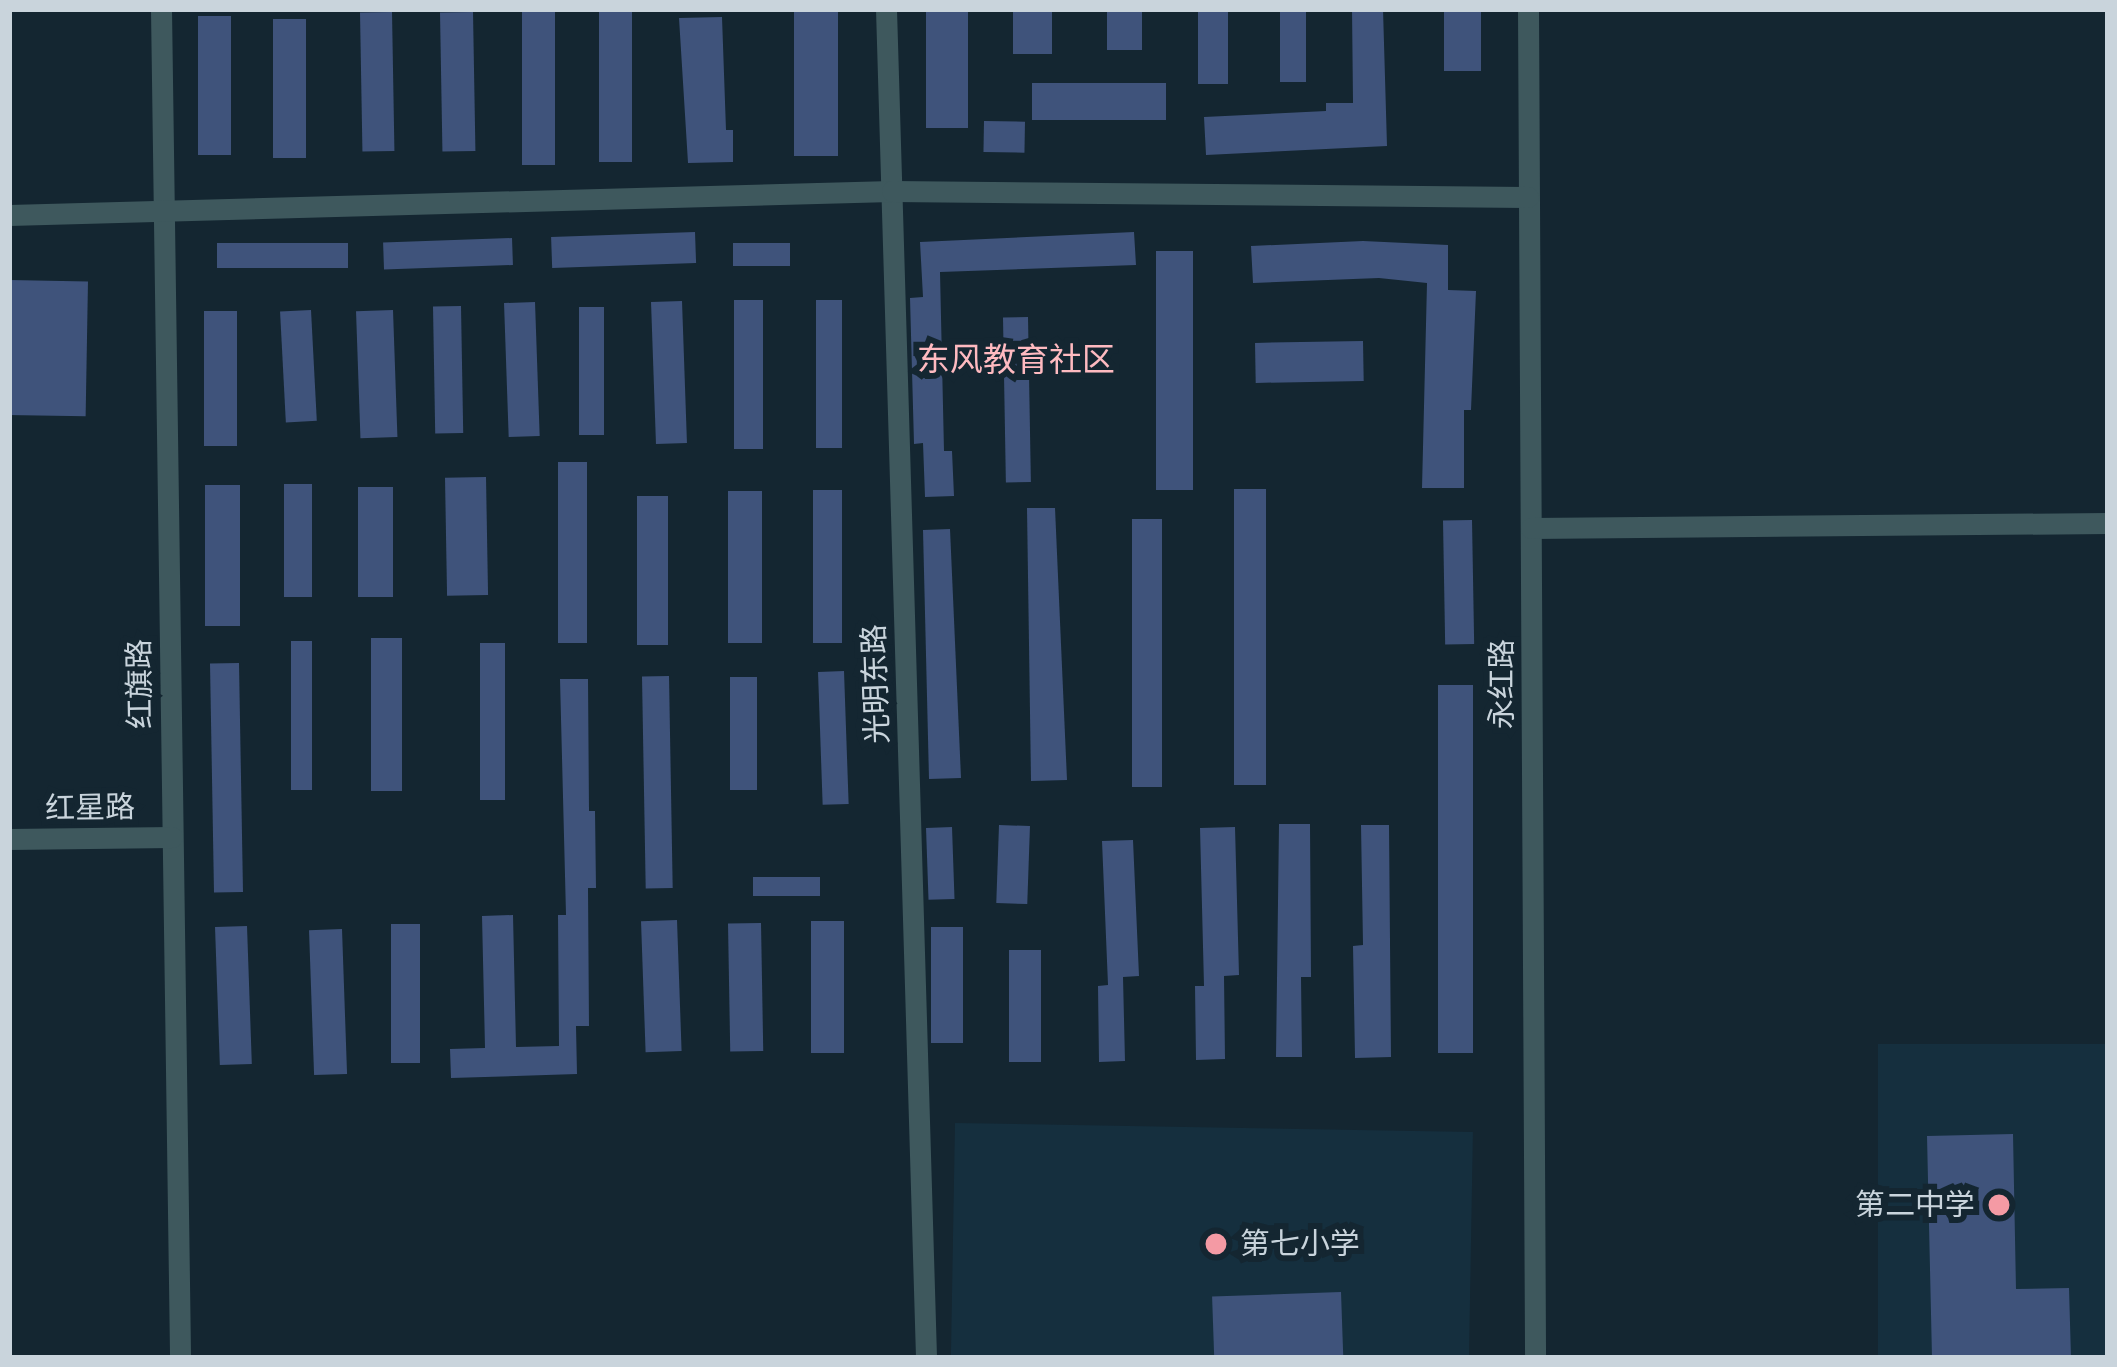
<!DOCTYPE html>
<html>
<head>
<meta charset="utf-8">
<style>
  body { margin:0 }
  #map { position:relative; width:2117px; height:1367px; overflow:hidden; background:#142631; font-family:"Times New Roman","Noto Sans SC",serif }
  div>[style] { position:absolute }
  .built>* { inset:0; background:#152f3e; transform-origin:0 0 }
  .building>* { inset:0; background:#3f537b; transform-origin:0 0 }
  .minor>* { height:21px; margin:-10.5px; padding:0 10.5px; transform-origin:10.5px; border-radius:10.5px; background:#3e585d }
  .dots>* { width:33px; height:33px; translate:-50% -50%; box-sizing:border-box; border:6px solid #142631; border-radius:50% }
  span { translate:-50% -50%; white-space:nowrap; text-align:center; line-height:1.15; -webkit-text-stroke:12px #142631; paint-order:stroke }
  .street-label { font-size:30px; color:#c9d4dc }
  .poi-label { font-size:30px; color:#c9d4dc }
  .right { translate:-100% -50%; text-align:right }
  .left { translate:0 -50%; text-align:left }
  .neighbourhood-label { font-size:33px; color:#febac0 }
  .frame { position:absolute; inset:0; border:12px solid #c9d4dc; pointer-events:none }
</style>
</head>
<body>
<div id="map">
  <div class="built">
    <i style="left:2108px;top:1044px;width:314px;height:230px;rotate:90deg"></i>
    <i style="left:955px;top:1123px;width:518px;height:235px;rotate:1deg"></i>
  </div>
  <div class="building">
    <i style="left:522px;top:9px;width:33px;height:156px"></i>
    <i style="left:599px;top:9px;width:33px;height:153px"></i>
    <i style="left:794px;top:9px;width:44px;height:147px"></i>
    <i style="left:926px;top:9px;width:42px;height:119px"></i>
    <i style="left:1013px;top:9px;width:39px;height:45px"></i>
    <i style="left:1107px;top:9px;width:35px;height:41px"></i>
    <i style="left:1198px;top:9px;width:30px;height:75px"></i>
    <i style="left:1280px;top:9px;width:26px;height:73px"></i>
    <i style="clip-path:polygon(1352px 9px,1383px 9px,1387px 146px,1206px 155px,1204px 117px,1326px 111px,1326px 103px,1353px 103px)"></i>
    <i style="left:1444px;top:9px;width:37px;height:62px"></i>
    <i style="left:392px;top:12px;width:139px;height:32px;rotate:89deg"></i>
    <i style="left:473px;top:12px;width:139px;height:33px;rotate:89deg"></i>
    <i style="left:198px;top:16px;width:33px;height:139px"></i>
    <i style="clip-path:polygon(722px 17px,726px 130px,733px 130px,733px 162px,688px 163px,679px 18px)"></i>
    <i style="left:273px;top:19px;width:33px;height:139px"></i>
    <i style="left:1166px;top:83px;width:37px;height:134px;rotate:90deg"></i>
    <i style="left:984px;top:121px;width:41px;height:31px;rotate:1deg"></i>
    <i style="left:695px;top:232px;width:31px;height:144px;rotate:88deg"></i>
    <i style="clip-path:polygon(1134px 232px,1136px 265px,940px 272px,944px 451px,952px 451px,954px 496px,925px 497px,923px 443px,914px 444px,910px 298px,923px 297px,920px 242px)"></i>
    <i style="left:512px;top:238px;width:27px;height:129px;rotate:88deg"></i>
    <i style="clip-path:polygon(1363px 241px,1448px 245px,1448px 290px,1476px 291px,1471px 410px,1464px 410px,1464px 488px,1422px 488px,1427px 283px,1379px 278px,1253px 283px,1251px 246px)"></i>
    <i style="left:348px;top:243px;width:25px;height:131px;rotate:90deg"></i>
    <i style="left:733px;top:243px;width:57px;height:23px"></i>
    <i style="left:1156px;top:251px;width:37px;height:239px"></i>
    <i style="left:9px;top:280px;width:79px;height:135px;rotate:1deg"></i>
    <i style="left:734px;top:300px;width:29px;height:149px"></i>
    <i style="left:816px;top:300px;width:26px;height:148px"></i>
    <i style="left:682px;top:301px;width:142px;height:31px;rotate:88deg"></i>
    <i style="left:535px;top:302px;width:134px;height:31px;rotate:88deg"></i>
    <i style="left:461px;top:306px;width:127px;height:28px;rotate:89deg"></i>
    <i style="left:579px;top:307px;width:25px;height:128px"></i>
    <i style="left:311px;top:310px;width:111px;height:31px;rotate:87deg"></i>
    <i style="left:393px;top:310px;width:127px;height:37px;rotate:88deg"></i>
    <i style="left:204px;top:311px;width:33px;height:135px"></i>
    <i style="left:1028px;top:317px;width:165px;height:25px;rotate:89deg"></i>
    <i style="left:1363px;top:341px;width:40px;height:108px;rotate:89deg"></i>
    <i style="left:558px;top:462px;width:29px;height:181px"></i>
    <i style="left:486px;top:477px;width:118px;height:41px;rotate:89deg"></i>
    <i style="left:284px;top:484px;width:28px;height:113px"></i>
    <i style="left:205px;top:485px;width:35px;height:141px"></i>
    <i style="left:358px;top:487px;width:35px;height:110px"></i>
    <i style="left:1234px;top:489px;width:32px;height:296px"></i>
    <i style="left:813px;top:490px;width:29px;height:153px"></i>
    <i style="left:728px;top:491px;width:34px;height:152px"></i>
    <i style="left:637px;top:496px;width:31px;height:149px"></i>
    <i style="clip-path:polygon(1027px 508px,1055px 508px,1067px 780px,1031px 781px)"></i>
    <i style="left:1132px;top:519px;width:30px;height:268px"></i>
    <i style="left:1472px;top:520px;width:124px;height:29px;rotate:89deg"></i>
    <i style="clip-path:polygon(950px 529px,961px 778px,929px 779px,923px 530px)"></i>
    <i style="left:371px;top:638px;width:31px;height:153px"></i>
    <i style="left:291px;top:641px;width:21px;height:149px"></i>
    <i style="left:480px;top:643px;width:25px;height:157px"></i>
    <i style="left:239px;top:663px;width:229px;height:29px;rotate:89deg"></i>
    <i style="left:844px;top:671px;width:133px;height:26px;rotate:88deg"></i>
    <i style="left:669px;top:676px;width:212px;height:27px;rotate:89deg"></i>
    <i style="left:730px;top:677px;width:27px;height:113px"></i>
    <i style="clip-path:polygon(560px 679px,588px 679px,589px 811px,595px 811px,596px 888px,588px 888px,589px 1026px,576px 1026px,577px 1074px,451px 1078px,450px 1049px,485px 1048px,482px 916px,513px 915px,516px 1047px,559px 1046px,558px 915px,566px 915px)"></i>
    <i style="left:1438px;top:685px;width:35px;height:368px"></i>
    <i style="clip-path:polygon(1279px 824px,1310px 824px,1311px 977px,1301px 977px,1302px 1057px,1276px 1057px)"></i>
    <i style="left:999px;top:825px;width:31px;height:78px;rotate:2deg"></i>
    <i style="clip-path:polygon(1361px 825px,1389px 825px,1391px 1057px,1355px 1058px,1353px 946px,1363px 945px)"></i>
    <i style="left:952px;top:827px;width:72px;height:26px;rotate:88deg"></i>
    <i style="clip-path:polygon(1235px 827px,1239px 975px,1224px 976px,1225px 1059px,1196px 1060px,1195px 986px,1204px 986px,1200px 828px)"></i>
    <i style="clip-path:polygon(1133px 840px,1139px 976px,1123px 977px,1125px 1061px,1099px 1062px,1098px 986px,1108px 985px,1102px 841px)"></i>
    <i style="left:820px;top:877px;width:19px;height:67px;rotate:90deg"></i>
    <i style="left:677px;top:920px;width:131px;height:36px;rotate:88deg"></i>
    <i style="left:811px;top:921px;width:33px;height:132px"></i>
    <i style="left:761px;top:923px;width:128px;height:33px;rotate:89deg"></i>
    <i style="left:391px;top:924px;width:29px;height:139px"></i>
    <i style="left:247px;top:926px;width:138px;height:32px;rotate:88deg"></i>
    <i style="left:931px;top:927px;width:32px;height:116px"></i>
    <i style="left:342px;top:929px;width:145px;height:33px;rotate:88deg"></i>
    <i style="left:1009px;top:950px;width:32px;height:112px"></i>
    <i style="clip-path:polygon(2013px 1134px,2016px 1289px,2069px 1288px,2071px 1358px,1932px 1358px,1927px 1136px)"></i>
    <i style="left:1341px;top:1292px;width:66px;height:129px;rotate:88deg"></i>
  </div>
  <div class="minor">
    <i style="left:161px;top:9px;width:1349px;rotate:89.19deg"></i>
    <i style="left:886px;top:9px;width:1350px;rotate:88.3deg"></i>
    <i style="left:1528px;top:9px;width:1349px;rotate:89.7deg"></i>
    <i style="left:9px;top:215px;width:883px;rotate:-1.56deg"></i>
    <i style="left:892px;top:191px;width:636px;rotate:0.54deg"></i>
    <i style="left:1531px;top:528px;width:577px;rotate:-0.5deg"></i>
    <i style="left:9px;top:839px;width:163px;rotate:-0.7deg"></i>
  </div>
  <div class="dots">
    <i style="left:1999px;top:1205px;background:#f49aa4"></i>
    <i style="left:1216px;top:1244px;background:#f49aa4"></i>
  </div>
  <div class="street-label">
    <span style="left:140px;top:684px;rotate:-91deg">红旗路</span>
    <span style="left:876px;top:684px;rotate:-92deg">光明东路</span>
    <span style="left:1502px;top:684px;rotate:-90deg">永红路</span>
    <span style="left:90px;top:808px;rotate:-1deg">红星路</span>
  </div>
  <div class="poi-label">
    <span class="right" style="left:1975px;top:1205px">第二中学</span>
    <span class="left" style="left:1240px;top:1244px">第七小学</span>
  </div>
  <div class="neighbourhood-label">
    <span style="left:1016px;top:361px">东风教育社区</span>
  </div>
  <div class="frame"></div>
</div>
</body>
</html>
